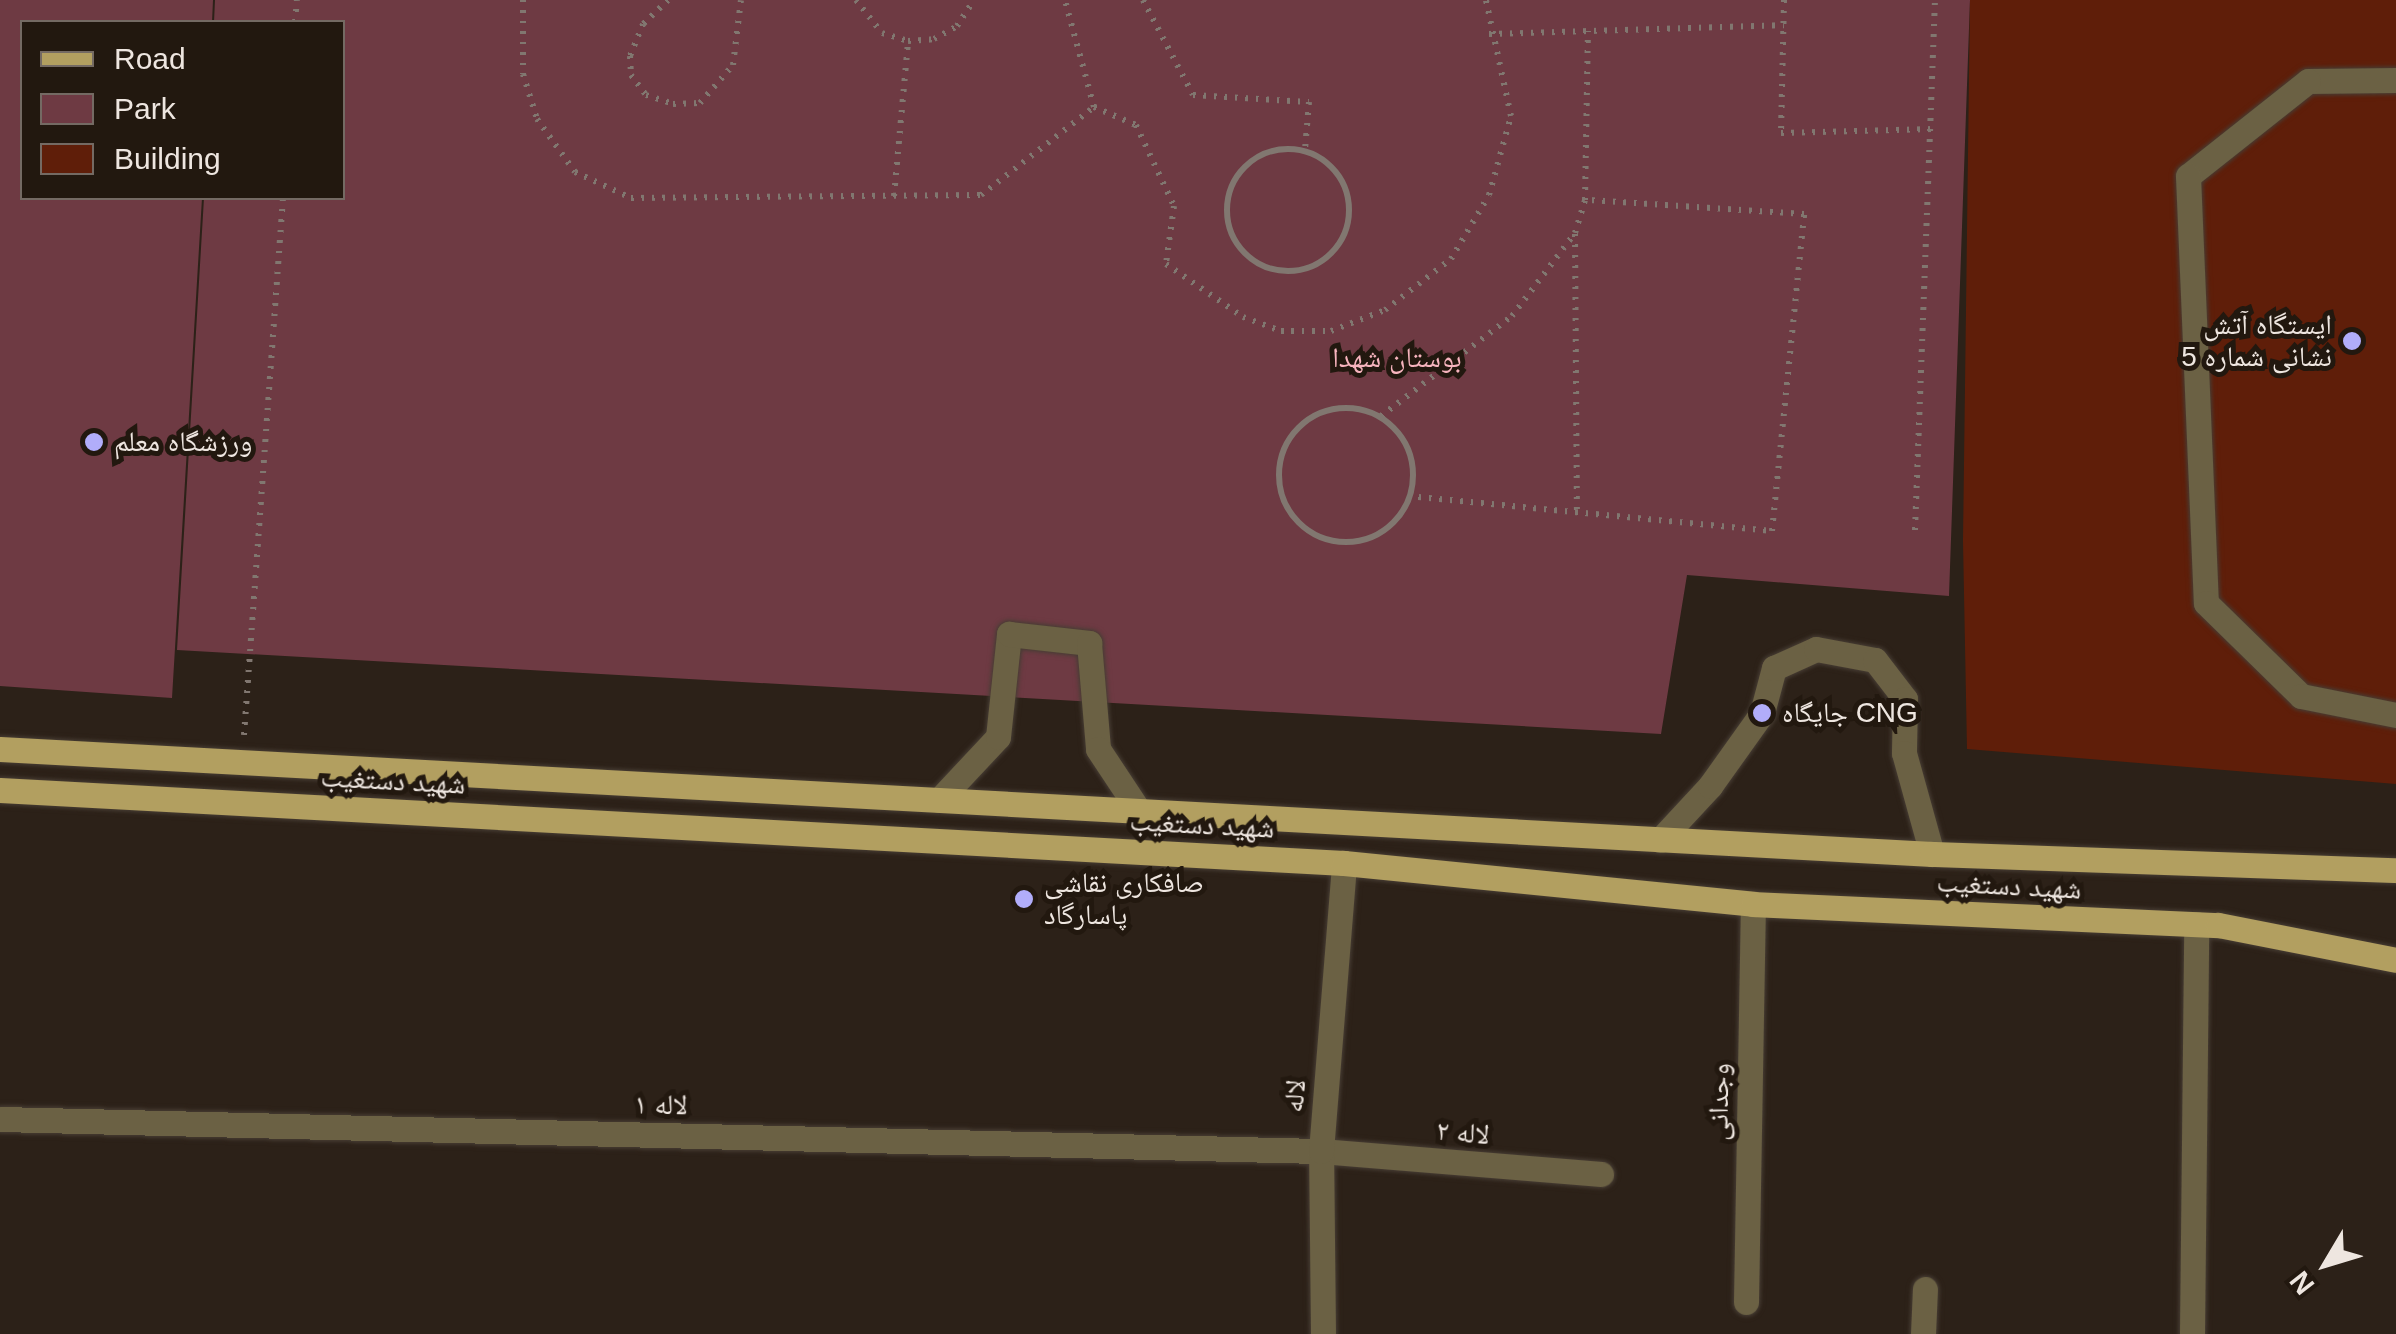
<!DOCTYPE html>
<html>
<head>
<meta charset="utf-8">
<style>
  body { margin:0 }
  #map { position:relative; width:2396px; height:1334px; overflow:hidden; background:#2c2118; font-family:Arial,"Noto Naskh Arabic",sans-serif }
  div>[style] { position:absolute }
  .green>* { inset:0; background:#6e3a43 }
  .building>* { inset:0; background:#5f1e09 }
  .path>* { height:6px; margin-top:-3px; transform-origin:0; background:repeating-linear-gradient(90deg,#817770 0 2.5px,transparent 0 10.5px) }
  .path>.ring { margin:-3px; padding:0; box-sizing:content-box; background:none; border:6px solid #817770; border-radius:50% }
  .roads { filter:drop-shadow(0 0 2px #473d34) drop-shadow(0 0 2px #473d34) }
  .minor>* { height:25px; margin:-12.5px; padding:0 12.5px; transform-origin:12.5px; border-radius:12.5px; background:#6b6144 }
  .major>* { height:25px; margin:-12.5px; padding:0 12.5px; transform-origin:12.5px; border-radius:12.5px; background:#b29f60 }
  .dots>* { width:28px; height:28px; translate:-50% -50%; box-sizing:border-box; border:5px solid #22180f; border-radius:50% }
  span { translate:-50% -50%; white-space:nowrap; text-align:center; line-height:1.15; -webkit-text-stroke:10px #22180f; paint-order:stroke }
  .poi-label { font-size:28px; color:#eee6e0 }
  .right { translate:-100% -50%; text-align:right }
  .left { translate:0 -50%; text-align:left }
  .park-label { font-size:28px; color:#f7b4be }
  .street-label { font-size:28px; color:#eee6e0 }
  .legend { position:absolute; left:20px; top:20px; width:325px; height:180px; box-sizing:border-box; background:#22180f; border:2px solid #746a63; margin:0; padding:12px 18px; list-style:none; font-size:30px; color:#eee6e0 }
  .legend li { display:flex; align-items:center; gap:20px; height:50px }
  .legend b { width:50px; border:2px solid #746a63 }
  .north { position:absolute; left:2276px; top:1214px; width:100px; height:100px; -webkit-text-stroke:8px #22180f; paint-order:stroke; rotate:232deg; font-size:28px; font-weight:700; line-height:40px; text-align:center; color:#eee6e0 }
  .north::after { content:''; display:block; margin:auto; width:35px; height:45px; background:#eee6e0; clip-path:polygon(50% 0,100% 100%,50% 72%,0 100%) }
</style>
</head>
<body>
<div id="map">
  <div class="green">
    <i style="clip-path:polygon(0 0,213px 0,212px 22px,22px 22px,22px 198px,202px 198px,172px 698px,0 686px)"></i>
    <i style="clip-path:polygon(215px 0,1970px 0,1949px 596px,1687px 575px,1661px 734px,177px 650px,204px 198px,342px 198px,342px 22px,214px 22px)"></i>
  </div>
  <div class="building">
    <i style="clip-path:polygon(1970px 0,2396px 0,2396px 784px,1967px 749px,1963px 541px)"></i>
  </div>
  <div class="path">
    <i style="left:523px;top:0;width:74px;rotate:90deg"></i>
    <i style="left:523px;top:74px;width:47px;rotate:72.7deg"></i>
    <i style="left:537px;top:119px;width:65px;rotate:54.4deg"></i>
    <i style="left:575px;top:172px;width:62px;rotate:24.9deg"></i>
    <i style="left:631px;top:198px;width:350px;rotate:-0.5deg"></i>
    <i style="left:981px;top:195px;width:143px;rotate:-37.9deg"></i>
    <i style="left:1094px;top:107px;width:111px;rotate:-105.2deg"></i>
    <i style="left:668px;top:0;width:35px;rotate:136deg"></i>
    <i style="left:643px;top:24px;width:35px;rotate:112deg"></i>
    <i style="left:630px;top:56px;width:19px;rotate:87deg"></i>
    <i style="left:631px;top:75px;width:25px;rotate:53deg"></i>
    <i style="left:646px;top:95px;width:28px;rotate:18deg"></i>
    <i style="left:673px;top:104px;width:27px;rotate:-2deg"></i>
    <i style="left:700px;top:103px;width:50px;rotate:-49deg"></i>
    <i style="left:733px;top:65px;width:65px;rotate:-83deg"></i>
    <i style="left:856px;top:0;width:42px;rotate:51.8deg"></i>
    <i style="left:882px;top:33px;width:27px;rotate:17deg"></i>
    <i style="left:908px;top:41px;width:26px;rotate:-4deg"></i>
    <i style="left:934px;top:39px;width:26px;rotate:-29deg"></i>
    <i style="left:957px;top:26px;width:31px;rotate:-57deg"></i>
    <i style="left:1143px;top:0;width:107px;rotate:62.2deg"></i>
    <i style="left:1193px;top:95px;width:116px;rotate:3.5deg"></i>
    <i style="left:1309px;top:102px;width:48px;rotate:94.8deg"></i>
    <i style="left:1784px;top:0;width:133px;rotate:91.3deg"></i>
    <i style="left:1781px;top:133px;width:152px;rotate:-1.5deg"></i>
    <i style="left:295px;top:22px;width:22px;rotate:-85deg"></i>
    <i style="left:1489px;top:34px;width:295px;rotate:-1.7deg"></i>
    <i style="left:1094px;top:107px;width:46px;rotate:23.2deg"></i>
    <i style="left:1136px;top:125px;width:89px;rotate:64.9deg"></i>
    <i style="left:1174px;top:206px;width:59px;rotate:97.9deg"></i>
    <i style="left:1166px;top:264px;width:93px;rotate:34.5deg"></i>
    <i style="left:1243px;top:317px;width:40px;rotate:20.2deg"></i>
    <i style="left:1281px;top:331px;width:50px"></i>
    <i style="left:1331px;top:331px;width:58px;rotate:-21.3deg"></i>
    <i style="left:1385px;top:310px;width:83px;rotate:-37.7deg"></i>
    <i style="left:1451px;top:259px;width:74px;rotate:-59.3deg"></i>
    <i style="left:1489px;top:195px;width:82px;rotate:-74.4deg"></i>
    <i style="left:1511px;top:116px;width:119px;rotate:-102.2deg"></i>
    <i class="ring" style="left:1227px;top:149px;width:116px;height:116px"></i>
    <i style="left:894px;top:196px;width:156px;rotate:-84.8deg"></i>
    <i style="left:1575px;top:234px;width:278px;rotate:89.6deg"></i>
    <i class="ring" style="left:1279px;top:408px;width:128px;height:128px"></i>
    <i style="left:1381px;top:416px;width:165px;rotate:-37.4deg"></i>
    <i style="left:1512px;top:316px;width:104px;rotate:-52.8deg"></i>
    <i style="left:1575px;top:233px;width:34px;rotate:-73deg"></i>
    <i style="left:1585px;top:200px;width:169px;rotate:-89deg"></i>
    <i style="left:1408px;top:496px;width:366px;rotate:5.5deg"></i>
    <i style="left:1772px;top:531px;width:319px;rotate:-84.2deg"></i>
    <i style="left:1804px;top:214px;width:219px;rotate:-176.3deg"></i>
    <i style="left:1915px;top:530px;width:530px;rotate:-87.84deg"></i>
    <i style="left:244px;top:735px;width:538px;rotate:-85.85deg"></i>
  </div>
  <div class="roads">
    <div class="minor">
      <i style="left:2396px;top:80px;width:88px;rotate:179.3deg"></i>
      <i style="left:2308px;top:81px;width:153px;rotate:141.6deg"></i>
      <i style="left:2188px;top:176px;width:427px;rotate:87.6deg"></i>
      <i style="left:2206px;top:603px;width:133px;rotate:44.4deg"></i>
      <i style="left:2301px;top:696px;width:97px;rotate:11.3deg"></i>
      <i style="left:939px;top:800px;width:86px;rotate:-46.9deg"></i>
      <i style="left:998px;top:737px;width:104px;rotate:-83.9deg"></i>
      <i style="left:1009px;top:634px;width:81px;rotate:6.4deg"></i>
      <i style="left:1089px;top:643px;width:106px;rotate:85.1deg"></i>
      <i style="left:1098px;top:749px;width:74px;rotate:56.5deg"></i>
      <i style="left:1660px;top:840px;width:74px;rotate:-47.2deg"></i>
      <i style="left:1710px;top:786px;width:90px;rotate:-54.5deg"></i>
      <i style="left:1762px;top:713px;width:47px;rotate:-75.1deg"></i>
      <i style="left:1774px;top:668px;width:46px;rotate:-24.3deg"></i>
      <i style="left:1816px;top:649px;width:60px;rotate:10.6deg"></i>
      <i style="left:1875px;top:660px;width:49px;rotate:52.4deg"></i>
      <i style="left:1905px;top:699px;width:54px;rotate:91.1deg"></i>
      <i style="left:1904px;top:753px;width:105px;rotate:74.5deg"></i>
      <i style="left:0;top:1119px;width:1321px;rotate:1.39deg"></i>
      <i style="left:1321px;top:1151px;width:281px;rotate:4.7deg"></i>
      <i style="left:1746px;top:1302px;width:398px;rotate:-89deg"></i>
      <i style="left:1323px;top:1334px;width:183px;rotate:-90.6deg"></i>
      <i style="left:1321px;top:1151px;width:289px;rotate:-85.4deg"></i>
      <i style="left:1923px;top:1334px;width:45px;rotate:-87.5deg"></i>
      <i style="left:2192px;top:1334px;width:410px;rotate:-89.4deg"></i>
    </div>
    <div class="major">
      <i style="left:0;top:749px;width:1935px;rotate:3.11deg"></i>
      <i style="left:1932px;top:854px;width:464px;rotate:2deg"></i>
      <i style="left:0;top:790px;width:1346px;rotate:3.11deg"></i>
      <i style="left:1344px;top:863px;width:411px;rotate:5.7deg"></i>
      <i style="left:1753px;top:904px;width:465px;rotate:2.6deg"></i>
      <i style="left:2218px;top:925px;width:181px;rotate:11.1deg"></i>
    </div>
  </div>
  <div class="dots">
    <i style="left:2352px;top:341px;background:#b1adfa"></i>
    <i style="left:94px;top:442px;background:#b1adfa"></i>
    <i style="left:1762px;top:713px;background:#b1adfa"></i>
    <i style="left:1024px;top:899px;background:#b1adfa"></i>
  </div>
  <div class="poi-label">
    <span class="right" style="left:2332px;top:341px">ایستگاه آتش<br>نشانی شماره 5</span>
    <span class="left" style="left:114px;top:442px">ورزشگاه معلم</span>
    <span class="left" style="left:1782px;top:713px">جایگاه CNG</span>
    <span class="left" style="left:1044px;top:899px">صافکاری نقاشی<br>پاسارگاد</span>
  </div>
  <div class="park-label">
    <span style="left:1397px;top:358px">بوستان شهدا</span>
  </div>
  <div class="street-label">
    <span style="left:393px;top:781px;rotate:3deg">شهید دستغیب</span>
    <span style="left:1202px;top:825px;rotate:3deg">شهید دستغیب</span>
    <span style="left:2009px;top:886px;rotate:3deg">شهید دستغیب</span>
    <span style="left:1295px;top:1096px;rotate:-85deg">لاله</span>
    <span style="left:1719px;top:1102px;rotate:-89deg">وجدانی</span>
    <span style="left:661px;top:1105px;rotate:1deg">لاله ۱</span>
    <span style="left:1463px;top:1133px;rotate:5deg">لاله ۲</span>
  </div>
  <ul class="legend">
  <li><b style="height:12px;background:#b29f60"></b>Road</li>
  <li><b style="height:28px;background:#6e3a43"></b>Park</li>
  <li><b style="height:28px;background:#5f1e09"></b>Building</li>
  </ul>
  <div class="north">N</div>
</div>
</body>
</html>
